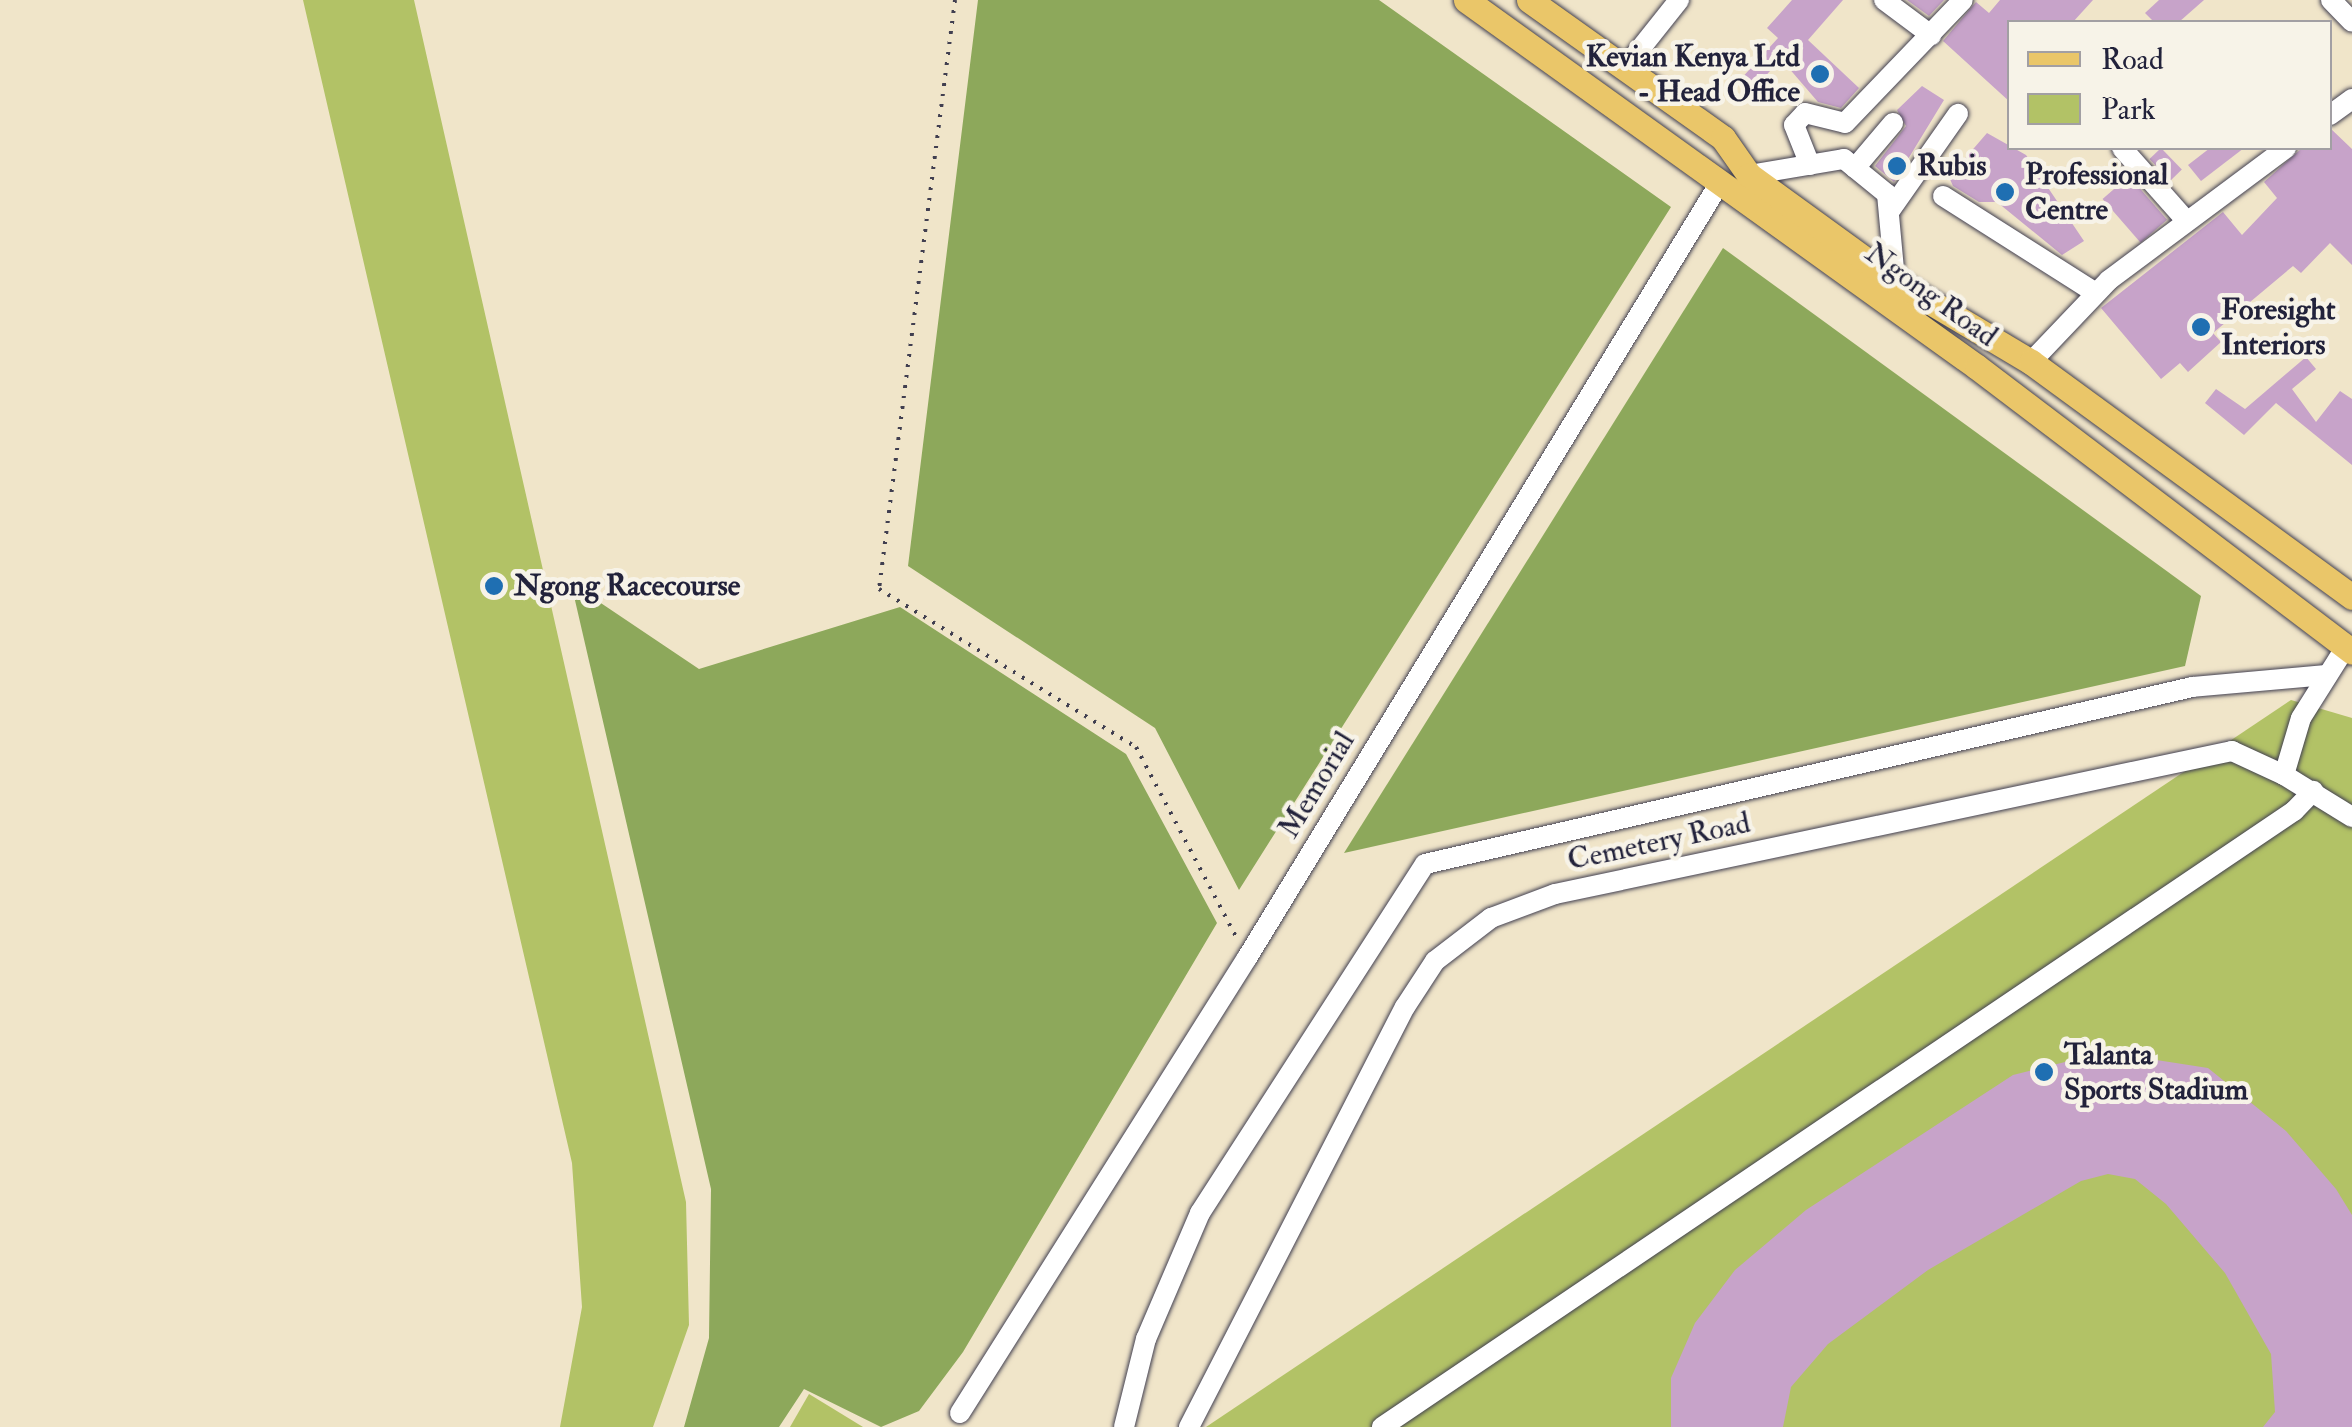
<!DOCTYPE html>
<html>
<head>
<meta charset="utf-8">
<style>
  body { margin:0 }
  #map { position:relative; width:2352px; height:1427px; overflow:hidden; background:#f0e5c9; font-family:"IM FELL Double Pica",serif }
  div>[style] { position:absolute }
  .green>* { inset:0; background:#b2c266 }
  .forest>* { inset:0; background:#8da85b }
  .building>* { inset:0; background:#c7a3c9; transform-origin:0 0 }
  .path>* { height:4px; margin-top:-2px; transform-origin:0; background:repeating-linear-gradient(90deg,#413f50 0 2.5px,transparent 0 10.5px) }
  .roads { filter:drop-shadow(0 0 2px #413f50) drop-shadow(0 0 2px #413f50) }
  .minor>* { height:20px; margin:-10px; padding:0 10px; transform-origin:10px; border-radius:10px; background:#fff }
  .major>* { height:25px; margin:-12.5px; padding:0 12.5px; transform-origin:12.5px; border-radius:12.5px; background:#eac669 }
  .dots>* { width:28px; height:28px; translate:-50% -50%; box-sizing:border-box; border:5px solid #f7f3e8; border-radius:50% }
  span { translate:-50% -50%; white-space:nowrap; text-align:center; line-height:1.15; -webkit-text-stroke:9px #f7f3e8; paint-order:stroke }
  .poi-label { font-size:30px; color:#22223b; font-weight:700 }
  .right { translate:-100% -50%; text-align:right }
  .left { translate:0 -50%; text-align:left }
  .street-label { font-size:30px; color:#22223b }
  .legend { position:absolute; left:2007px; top:20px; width:325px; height:130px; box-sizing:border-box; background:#f7f3e8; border:2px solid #a29fa3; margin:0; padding:12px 18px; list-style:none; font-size:30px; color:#22223b }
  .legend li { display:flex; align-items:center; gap:20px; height:50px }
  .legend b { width:50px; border:2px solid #a29fa3 }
</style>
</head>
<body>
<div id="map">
  <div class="green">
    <i style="clip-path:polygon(303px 0,414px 0,686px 1202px,689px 1325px,653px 1427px,560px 1427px,582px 1307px,572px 1163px)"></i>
    <i style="clip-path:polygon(2291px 700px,2352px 718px,2352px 1427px,1206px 1427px)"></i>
    <i style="clip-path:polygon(809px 1394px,863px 1427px,790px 1427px)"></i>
  </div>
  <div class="forest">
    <i style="clip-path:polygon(978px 0,1379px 0,1671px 207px,1239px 890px,1155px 728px,908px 566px)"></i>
    <i style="clip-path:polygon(1723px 248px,2201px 596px,2185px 666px,1344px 853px)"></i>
    <i style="clip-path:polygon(571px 583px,699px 669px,900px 607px,1126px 754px,1217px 923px,963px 1352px,919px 1411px,881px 1427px,804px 1389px,779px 1427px,684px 1427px,709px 1338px,711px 1189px)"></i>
  </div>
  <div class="building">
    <i style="clip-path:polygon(1792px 0,1843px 0,1808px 40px,1859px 88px,1841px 108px,1818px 102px,1781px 59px,1751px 92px,1739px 81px,1778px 38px,1767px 28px)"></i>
    <i style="clip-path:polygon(1907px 0,1944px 0,1929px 16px)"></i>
    <i style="clip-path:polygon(2000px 0,2093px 0,2073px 22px,2010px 22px,2010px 102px,1943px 41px,1976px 2px,1989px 13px)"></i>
    <i style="clip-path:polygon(2159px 0,2204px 0,2179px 22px,2154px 22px,2145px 13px)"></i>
    <i style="clip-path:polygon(1922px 86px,1944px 100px,1894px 182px,1875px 166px,1906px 126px,1897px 110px)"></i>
    <i style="clip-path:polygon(2330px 128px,2352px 149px,2352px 265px,2330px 243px,2301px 273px,2293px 266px,2213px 333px,2221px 342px,2188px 372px,2180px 363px,2161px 379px,2101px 308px,2223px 212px,2242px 235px,2277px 198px,2264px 182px,2302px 148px,2330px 148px)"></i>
    <i style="clip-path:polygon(1987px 133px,2026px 155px,2084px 241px,2062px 255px,1997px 202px,1979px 202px,1953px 186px,1949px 177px)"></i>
    <i style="left:2161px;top:148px;width:30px;height:16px;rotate:46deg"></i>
    <i style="clip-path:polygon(2210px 148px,2244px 148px,2201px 181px,2188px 165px)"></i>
    <i style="left:2129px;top:176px;width:58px;height:35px;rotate:49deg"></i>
    <i style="clip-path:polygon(2306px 357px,2316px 369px,2292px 389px,2316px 422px,2340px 391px,2352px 399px,2352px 465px,2276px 403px,2244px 435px,2205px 403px,2216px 389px,2245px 409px)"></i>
    <i style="clip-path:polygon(2105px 1052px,2208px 1068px,2286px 1131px,2336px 1189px,2352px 1215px,2352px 1427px,2263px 1427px,2275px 1412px,2271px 1354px,2225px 1273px,2166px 1204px,2135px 1179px,2108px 1174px,2081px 1181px,1928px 1270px,1828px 1344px,1791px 1387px,1783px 1427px,1671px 1427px,1671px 1378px,1695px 1323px,1735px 1270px,1806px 1210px,2013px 1075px)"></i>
  </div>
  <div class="path">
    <i style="left:955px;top:0;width:594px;rotate:97.35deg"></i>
    <i style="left:879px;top:589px;width:302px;rotate:31.6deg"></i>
    <i style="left:1136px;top:747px;width:215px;rotate:62.2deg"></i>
  </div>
  <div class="roads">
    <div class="minor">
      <i style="left:1884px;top:0;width:59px;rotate:36.7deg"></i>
      <i style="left:2331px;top:0;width:30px;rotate:46deg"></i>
      <i style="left:1625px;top:68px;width:87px;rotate:-51.5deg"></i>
      <i style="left:2330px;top:115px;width:27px;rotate:-36deg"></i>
      <i style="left:2122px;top:148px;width:94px;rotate:48.5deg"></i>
      <i style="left:1810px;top:165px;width:43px;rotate:-111.8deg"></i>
      <i style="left:1794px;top:125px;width:16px;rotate:-47deg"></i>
      <i style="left:1805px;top:113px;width:41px;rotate:14deg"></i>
      <i style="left:1845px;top:123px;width:170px;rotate:-46.2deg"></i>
      <i style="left:1855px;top:168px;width:59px;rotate:-49.8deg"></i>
      <i style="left:1749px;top:175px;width:96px;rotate:-9.6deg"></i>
      <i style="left:1844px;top:159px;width:55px;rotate:39.1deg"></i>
      <i style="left:1887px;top:194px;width:87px;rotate:84.7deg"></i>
      <i style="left:1943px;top:196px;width:181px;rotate:32.4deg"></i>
      <i style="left:1889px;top:212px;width:120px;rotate:-54.9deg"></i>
      <i style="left:2031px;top:362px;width:113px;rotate:-46.4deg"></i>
      <i style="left:2109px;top:280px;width:221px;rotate:-36.7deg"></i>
      <i style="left:2284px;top:775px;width:80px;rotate:31.7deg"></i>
      <i style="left:960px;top:1413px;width:538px;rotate:-57.76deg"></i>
      <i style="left:1247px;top:958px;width:907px;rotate:-58.62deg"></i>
      <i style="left:1124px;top:1427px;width:91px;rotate:-76deg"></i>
      <i style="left:1146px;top:1339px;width:137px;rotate:-66.8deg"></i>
      <i style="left:1200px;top:1213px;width:415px;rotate:-57.2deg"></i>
      <i style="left:1425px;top:864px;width:787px;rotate:-12.99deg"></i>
      <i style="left:2192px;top:687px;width:136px;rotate:-5.1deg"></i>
      <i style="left:1189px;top:1427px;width:472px;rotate:-62.8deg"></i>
      <i style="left:1405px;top:1007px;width:55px;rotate:-56.9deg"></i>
      <i style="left:1435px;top:961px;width:71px;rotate:-37.5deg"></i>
      <i style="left:1491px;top:918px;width:68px;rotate:-20.6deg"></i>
      <i style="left:1555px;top:894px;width:692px;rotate:-11.93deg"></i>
      <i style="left:2232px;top:751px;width:57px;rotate:24.8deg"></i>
      <i style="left:2284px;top:775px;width:59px;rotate:-73.4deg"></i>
      <i style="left:2301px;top:718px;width:83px;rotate:-57.8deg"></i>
      <i style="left:1382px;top:1427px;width:1101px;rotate:-34.04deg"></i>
      <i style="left:2294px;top:811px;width:28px;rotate:-46deg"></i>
    </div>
    <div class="major">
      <i style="left:1466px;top:0;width:629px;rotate:35.69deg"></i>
      <i style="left:1977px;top:367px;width:471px;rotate:37.2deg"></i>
      <i style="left:1529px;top:0;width:238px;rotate:35.4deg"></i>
      <i style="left:1723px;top:138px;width:45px;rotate:54.9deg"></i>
      <i style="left:1749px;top:175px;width:180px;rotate:36deg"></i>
      <i style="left:1895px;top:281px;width:158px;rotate:30.8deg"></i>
      <i style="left:2031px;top:362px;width:398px;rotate:36.2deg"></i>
    </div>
  </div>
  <div class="dots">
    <i style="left:1820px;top:74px;background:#1f6fb2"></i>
    <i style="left:1897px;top:166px;background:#1f6fb2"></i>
    <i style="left:2005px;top:192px;background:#1f6fb2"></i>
    <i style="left:2201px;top:327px;background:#1f6fb2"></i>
    <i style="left:494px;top:586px;background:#1f6fb2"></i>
    <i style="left:2044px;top:1072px;background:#1f6fb2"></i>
  </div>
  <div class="poi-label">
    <span class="right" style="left:1800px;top:74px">Kevian Kenya Ltd<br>- Head Office</span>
    <span class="left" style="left:1917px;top:166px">Rubis</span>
    <span class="left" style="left:2025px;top:192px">Professional<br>Centre</span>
    <span class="left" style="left:2221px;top:327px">Foresight<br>Interiors</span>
    <span class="left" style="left:514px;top:586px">Ngong Racecourse</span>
    <span class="left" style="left:2064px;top:1072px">Talanta<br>Sports Stadium</span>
  </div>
  <div class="street-label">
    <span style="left:1931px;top:295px;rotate:36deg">Ngong Road</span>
    <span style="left:1317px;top:785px;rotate:-59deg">Memorial</span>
    <span style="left:1659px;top:842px;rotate:-12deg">Cemetery Road</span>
  </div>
  <ul class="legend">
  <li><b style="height:12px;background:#eac669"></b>Road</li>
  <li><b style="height:28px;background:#b2c266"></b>Park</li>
  </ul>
</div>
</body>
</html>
